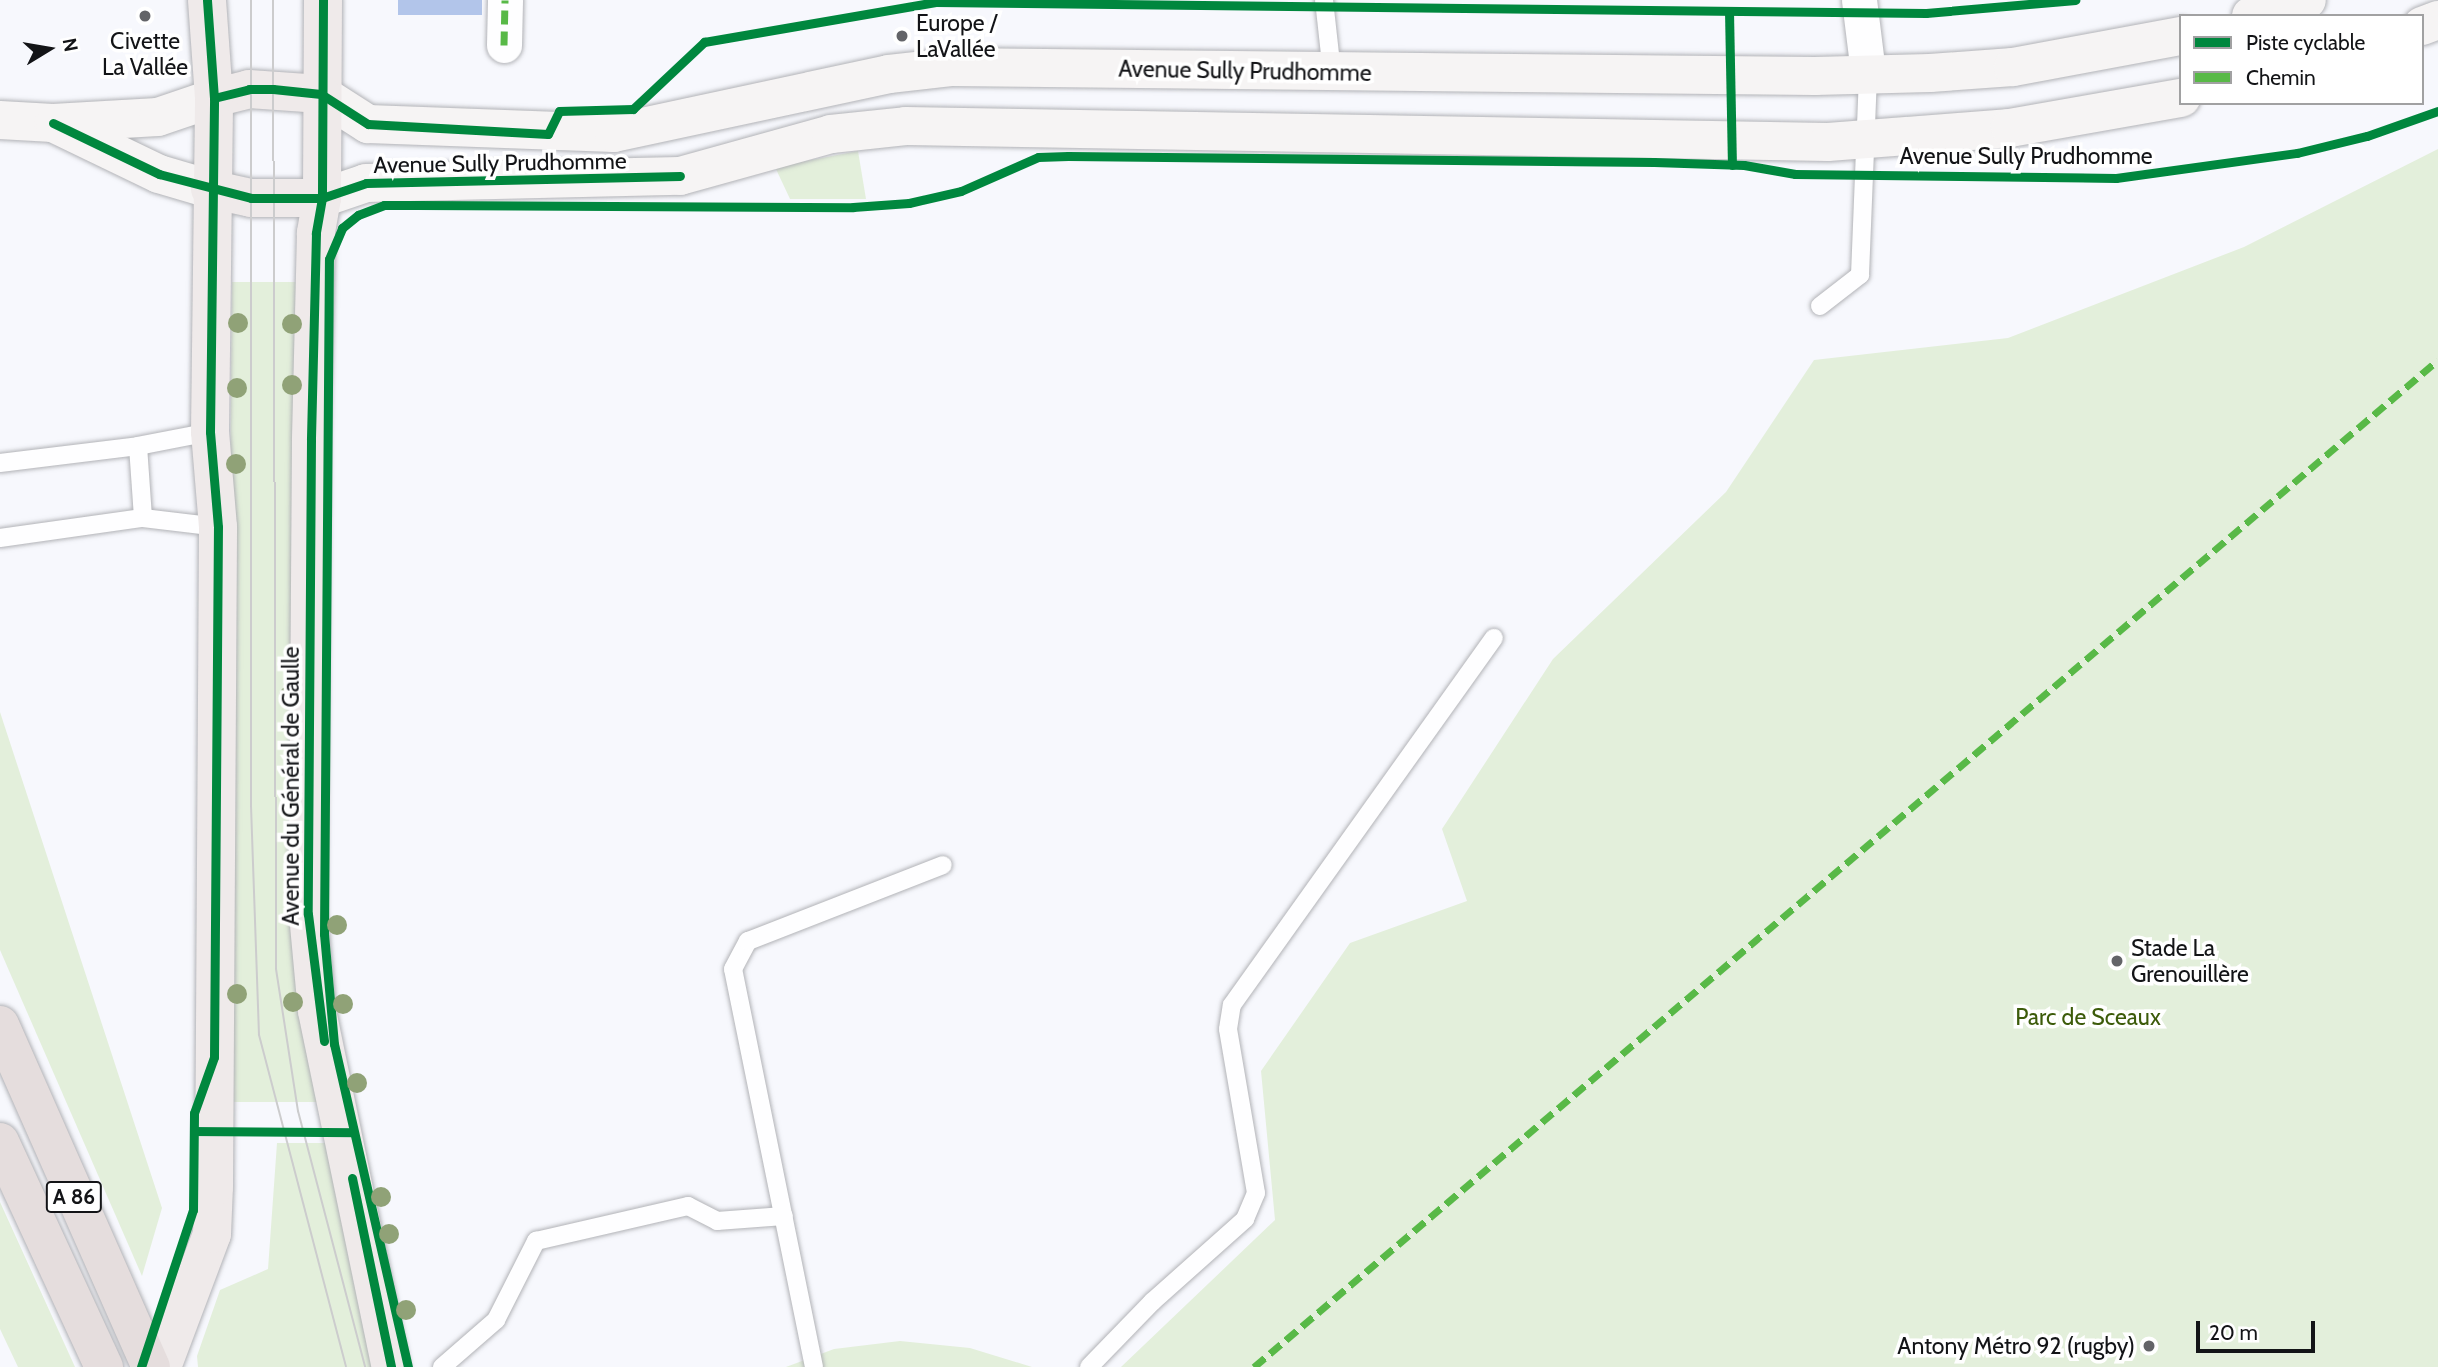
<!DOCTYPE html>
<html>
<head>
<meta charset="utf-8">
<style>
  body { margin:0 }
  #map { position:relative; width:2438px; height:1367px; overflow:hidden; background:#f7f8fd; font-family:Cabin,sans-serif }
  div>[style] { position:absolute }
  .green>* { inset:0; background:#e3efdb }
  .water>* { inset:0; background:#b2c5ea; transform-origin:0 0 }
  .roads { filter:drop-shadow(0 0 2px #b2b3b7) drop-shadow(0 0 2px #b2b3b7) }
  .lane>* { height:18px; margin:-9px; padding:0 9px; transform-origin:9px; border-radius:9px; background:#fefeff }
  .street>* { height:35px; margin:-17.5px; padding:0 17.5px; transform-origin:17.5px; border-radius:17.5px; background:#fefeff }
  .secondary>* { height:38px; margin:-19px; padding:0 19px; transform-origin:19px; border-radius:19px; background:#f6f4f4 }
  .primary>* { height:38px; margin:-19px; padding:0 19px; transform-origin:19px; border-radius:19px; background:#efeaea }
  .highway>* { height:38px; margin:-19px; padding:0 19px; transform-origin:19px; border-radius:19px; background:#e5dddd }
  .tram>* { height:2px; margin:-1px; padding:0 1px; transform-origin:1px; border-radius:1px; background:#cccccd }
  .quiet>* { height:7px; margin-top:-3.5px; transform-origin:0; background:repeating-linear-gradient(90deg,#58b947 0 14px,transparent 0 21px) }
  .cycleway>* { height:9px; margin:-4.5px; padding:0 4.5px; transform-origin:4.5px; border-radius:4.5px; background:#00873e }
  .trees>* { width:20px; height:20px; margin:-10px; border-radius:50%; background:#90a277 }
  .dots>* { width:19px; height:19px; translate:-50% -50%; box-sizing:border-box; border:4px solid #fff; border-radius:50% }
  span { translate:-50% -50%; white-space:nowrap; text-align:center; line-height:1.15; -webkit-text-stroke:7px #fff; paint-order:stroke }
  .shield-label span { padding:2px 5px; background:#fff; border:2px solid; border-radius:5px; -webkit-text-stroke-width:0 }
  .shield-label { font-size:21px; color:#131417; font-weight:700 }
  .poi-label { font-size:23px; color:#131417 }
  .left { translate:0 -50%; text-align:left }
  .right { translate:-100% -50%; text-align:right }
  .street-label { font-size:23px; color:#131417 }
  .park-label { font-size:23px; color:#3c5b0a }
  .legend { position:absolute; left:2179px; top:14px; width:245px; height:91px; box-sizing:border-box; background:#fff; border:2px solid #a1a1a2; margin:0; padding:9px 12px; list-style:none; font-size:21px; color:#131417 }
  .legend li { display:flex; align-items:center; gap:14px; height:35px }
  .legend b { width:35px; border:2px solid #a1a1a2 }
  .north { position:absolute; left:14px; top:14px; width:70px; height:70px; -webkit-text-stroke:5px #fff; paint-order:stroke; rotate:79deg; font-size:19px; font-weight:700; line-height:28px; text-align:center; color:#131417 }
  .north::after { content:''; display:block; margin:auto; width:24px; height:32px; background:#131417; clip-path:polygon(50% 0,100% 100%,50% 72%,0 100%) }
  .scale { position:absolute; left:2196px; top:1321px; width:119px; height:32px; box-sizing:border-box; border:4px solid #131417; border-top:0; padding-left:9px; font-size:21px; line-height:24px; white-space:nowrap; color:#131417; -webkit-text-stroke:5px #fff; paint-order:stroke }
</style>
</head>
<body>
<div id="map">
  <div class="green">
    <i style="clip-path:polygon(2438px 149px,2438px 1367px,1121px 1367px,1275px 1220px,1261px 1071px,1350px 943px,1467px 901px,1442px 829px,1553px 659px,1726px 492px,1814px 360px,2008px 338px,2244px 247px)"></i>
    <i style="clip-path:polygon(858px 151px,866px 199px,790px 199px,775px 167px)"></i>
    <i style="clip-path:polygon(232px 282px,300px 282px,319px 1102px,224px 1102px)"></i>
    <i style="clip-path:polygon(0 712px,162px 1208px,142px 1276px,0 950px)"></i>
    <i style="clip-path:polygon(277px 1143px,328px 1143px,377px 1367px,198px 1367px,197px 1356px,220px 1290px,268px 1269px)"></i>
    <i style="clip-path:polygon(0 1202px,75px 1367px,18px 1367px,0 1329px)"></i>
    <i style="clip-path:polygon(900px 1341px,970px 1348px,1032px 1367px,786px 1367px,834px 1349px)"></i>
  </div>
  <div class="water">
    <i style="left:398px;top:0;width:84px;height:15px"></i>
  </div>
  <div class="roads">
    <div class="lane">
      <i style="left:1324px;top:0;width:72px;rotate:83.7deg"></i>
      <i style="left:1820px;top:306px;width:51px;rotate:-37.8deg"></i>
      <i style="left:1860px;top:275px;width:203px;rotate:-87.7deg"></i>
      <i style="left:210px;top:432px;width:73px;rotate:169deg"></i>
      <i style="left:138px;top:446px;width:72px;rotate:86deg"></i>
      <i style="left:143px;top:518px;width:76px;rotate:6.8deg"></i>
      <i style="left:0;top:463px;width:139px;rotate:-7deg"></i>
      <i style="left:0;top:538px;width:144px;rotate:-8deg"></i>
      <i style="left:442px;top:1367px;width:72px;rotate:-41deg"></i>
      <i style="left:496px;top:1320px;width:89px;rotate:-63.1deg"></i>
      <i style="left:536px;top:1241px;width:156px;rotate:-13deg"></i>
      <i style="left:688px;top:1206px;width:33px;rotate:27deg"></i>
      <i style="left:717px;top:1221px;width:67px;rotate:-4.3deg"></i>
      <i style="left:814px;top:1367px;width:406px;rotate:-101.5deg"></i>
      <i style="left:733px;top:969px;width:32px;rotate:-62deg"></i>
      <i style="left:748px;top:941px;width:209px;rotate:-21.3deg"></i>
      <i style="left:1089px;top:1367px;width:91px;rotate:-45.9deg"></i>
      <i style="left:1152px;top:1302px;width:125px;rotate:-41.7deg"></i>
      <i style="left:1245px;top:1219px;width:28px;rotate:-67deg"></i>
      <i style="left:1256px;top:1193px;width:166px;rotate:-99.7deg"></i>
      <i style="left:1228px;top:1029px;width:24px;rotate:-81deg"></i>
      <i style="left:1232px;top:1005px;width:451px;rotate:-54.5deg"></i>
    </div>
    <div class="street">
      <i style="left:1859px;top:0;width:73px;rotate:82.9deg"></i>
      <i style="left:504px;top:45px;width:45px;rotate:-88.7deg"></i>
    </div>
    <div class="secondary">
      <i style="left:2251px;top:16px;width:58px;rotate:-15.9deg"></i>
      <i style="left:2422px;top:26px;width:17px;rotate:-21deg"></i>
      <i style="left:321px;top:94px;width:56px;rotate:32.6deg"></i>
      <i style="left:368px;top:124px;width:246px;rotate:2.1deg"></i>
      <i style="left:614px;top:133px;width:281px;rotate:-12.1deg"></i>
      <i style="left:889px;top:74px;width:62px;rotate:-6.4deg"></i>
      <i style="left:951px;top:67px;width:864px;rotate:0.6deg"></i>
      <i style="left:1815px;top:76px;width:115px;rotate:-1.5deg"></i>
      <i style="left:1930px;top:73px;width:83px;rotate:-4.1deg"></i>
      <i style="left:2013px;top:67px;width:171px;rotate:-10.5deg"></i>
      <i style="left:0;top:120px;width:53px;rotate:3.2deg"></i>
      <i style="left:53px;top:123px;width:105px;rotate:-3.3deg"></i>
      <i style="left:158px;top:117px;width:59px;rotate:-18.7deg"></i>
      <i style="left:55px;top:124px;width:115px;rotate:25.7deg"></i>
      <i style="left:159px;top:174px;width:53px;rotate:16.4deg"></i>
      <i style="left:322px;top:198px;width:46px;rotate:-18.8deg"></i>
      <i style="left:366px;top:183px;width:314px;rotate:-1.3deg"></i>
      <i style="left:680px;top:176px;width:157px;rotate:-15.5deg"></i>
      <i style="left:831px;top:134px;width:75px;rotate:-6.1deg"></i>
      <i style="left:906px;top:126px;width:922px;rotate:0.99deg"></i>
      <i style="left:1828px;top:142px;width:183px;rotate:-4.4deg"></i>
      <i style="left:2010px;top:128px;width:174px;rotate:-10deg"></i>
    </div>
    <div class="primary">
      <i style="left:323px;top:0;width:198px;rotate:90.3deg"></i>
      <i style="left:322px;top:198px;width:36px;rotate:100deg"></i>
      <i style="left:316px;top:233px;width:207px;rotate:91.4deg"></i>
      <i style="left:311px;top:440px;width:474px;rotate:90.4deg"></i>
      <i style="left:308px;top:914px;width:97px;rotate:84.7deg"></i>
      <i style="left:317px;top:1011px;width:364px;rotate:78.3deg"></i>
      <i style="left:214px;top:98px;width:36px;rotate:-14deg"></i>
      <i style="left:249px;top:89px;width:72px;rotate:4deg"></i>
      <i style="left:210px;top:189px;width:42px;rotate:12.4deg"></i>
      <i style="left:251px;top:198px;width:71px"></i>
      <i style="left:162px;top:1367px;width:142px;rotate:-69.4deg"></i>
      <i style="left:212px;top:1234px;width:47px;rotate:-87.6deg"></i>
      <i style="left:214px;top:1187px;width:660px;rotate:-89.65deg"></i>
      <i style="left:218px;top:527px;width:95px;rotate:-94.8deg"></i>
      <i style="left:210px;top:432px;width:334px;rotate:-89.3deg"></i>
      <i style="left:214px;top:98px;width:98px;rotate:-94.1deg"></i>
    </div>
    <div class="highway">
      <i style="left:0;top:1025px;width:374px;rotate:66.2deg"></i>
      <i style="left:0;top:1142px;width:248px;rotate:65.2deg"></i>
    </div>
  </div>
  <div class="tram">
    <i style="left:251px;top:0;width:806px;rotate:90deg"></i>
    <i style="left:251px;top:806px;width:229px;rotate:88deg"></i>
    <i style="left:259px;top:1035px;width:343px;rotate:75.3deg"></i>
    <i style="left:273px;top:0;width:969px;rotate:89.82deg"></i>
    <i style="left:276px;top:969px;width:144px;rotate:81.2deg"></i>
    <i style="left:298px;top:1111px;width:265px;rotate:75.3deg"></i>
  </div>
  <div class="quiet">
    <i style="left:504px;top:45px;width:45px;rotate:-88.7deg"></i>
    <i style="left:1254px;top:1367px;width:1554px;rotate:-40.38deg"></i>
  </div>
  <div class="cycleway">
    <i style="left:323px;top:0;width:198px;rotate:90.3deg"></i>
    <i style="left:322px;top:198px;width:36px;rotate:100deg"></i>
    <i style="left:316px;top:233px;width:207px;rotate:91.4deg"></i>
    <i style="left:311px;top:440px;width:474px;rotate:90.4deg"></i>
    <i style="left:308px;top:914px;width:128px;rotate:82.8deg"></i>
    <i style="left:1729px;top:11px;width:154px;rotate:88.9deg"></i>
    <i style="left:214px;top:98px;width:36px;rotate:-14deg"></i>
    <i style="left:249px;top:89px;width:24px"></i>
    <i style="left:273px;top:89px;width:48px;rotate:5.9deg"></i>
    <i style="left:321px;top:94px;width:56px;rotate:32.6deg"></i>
    <i style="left:368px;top:124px;width:180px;rotate:3.2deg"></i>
    <i style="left:548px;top:134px;width:25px;rotate:-64deg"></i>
    <i style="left:559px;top:111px;width:74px;rotate:-1.5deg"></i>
    <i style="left:633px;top:109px;width:98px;rotate:-43.3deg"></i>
    <i style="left:704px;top:42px;width:235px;rotate:-9.8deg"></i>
    <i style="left:936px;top:2px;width:990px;rotate:0.64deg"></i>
    <i style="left:1926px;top:13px;width:150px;rotate:-5deg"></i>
    <i style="left:53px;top:123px;width:118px;rotate:25.7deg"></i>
    <i style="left:159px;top:174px;width:95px;rotate:14.6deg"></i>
    <i style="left:251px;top:198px;width:71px"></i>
    <i style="left:322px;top:198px;width:46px;rotate:-18.8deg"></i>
    <i style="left:366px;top:183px;width:314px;rotate:-1.3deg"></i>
    <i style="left:194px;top:1131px;width:159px;rotate:0.4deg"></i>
    <i style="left:352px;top:1178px;width:193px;rotate:78.3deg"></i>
    <i style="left:141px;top:1367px;width:165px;rotate:-71.7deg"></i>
    <i style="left:193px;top:1210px;width:97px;rotate:-89.4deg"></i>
    <i style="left:194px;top:1113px;width:59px;rotate:-70.3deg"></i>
    <i style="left:214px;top:1057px;width:530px;rotate:-89.57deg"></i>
    <i style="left:218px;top:527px;width:95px;rotate:-94.8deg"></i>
    <i style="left:210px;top:432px;width:334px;rotate:-89.3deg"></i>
    <i style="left:214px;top:98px;width:98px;rotate:-94.1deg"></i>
    <i style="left:408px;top:1367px;width:331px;rotate:-102.9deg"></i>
    <i style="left:334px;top:1044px;width:110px;rotate:-95.2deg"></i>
    <i style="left:324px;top:934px;width:675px;rotate:-89.58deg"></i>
    <i style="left:329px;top:259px;width:34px;rotate:-67deg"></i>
    <i style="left:342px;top:228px;width:21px;rotate:-39deg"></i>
    <i style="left:358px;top:215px;width:28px;rotate:-21deg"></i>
    <i style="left:384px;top:205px;width:34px"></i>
    <i style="left:418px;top:205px;width:435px;rotate:0.3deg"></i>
    <i style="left:853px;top:207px;width:56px;rotate:-4.1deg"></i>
    <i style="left:909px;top:203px;width:53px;rotate:-13deg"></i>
    <i style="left:961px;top:191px;width:84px;rotate:-23.8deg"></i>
    <i style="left:1038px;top:157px;width:30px;rotate:-2deg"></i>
    <i style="left:1068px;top:156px;width:586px;rotate:0.59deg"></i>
    <i style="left:1654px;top:162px;width:90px;rotate:1.9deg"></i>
    <i style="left:1744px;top:165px;width:52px;rotate:10deg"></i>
    <i style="left:1795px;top:174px;width:321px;rotate:0.7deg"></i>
    <i style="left:2116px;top:178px;width:183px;rotate:-7.9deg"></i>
    <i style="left:2297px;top:153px;width:72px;rotate:-13.7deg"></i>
    <i style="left:2367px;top:136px;width:75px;rotate:-19.4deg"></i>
  </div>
  <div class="trees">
    <i style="left:238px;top:323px"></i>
    <i style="left:292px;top:324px"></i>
    <i style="left:292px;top:385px"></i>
    <i style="left:237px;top:388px"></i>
    <i style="left:236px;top:464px"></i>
    <i style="left:289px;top:696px"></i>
    <i style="left:337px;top:925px"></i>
    <i style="left:237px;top:994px"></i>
    <i style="left:293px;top:1002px"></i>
    <i style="left:343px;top:1004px"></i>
    <i style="left:357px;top:1083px"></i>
    <i style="left:381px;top:1197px"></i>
    <i style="left:389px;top:1234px"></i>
    <i style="left:406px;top:1310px"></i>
  </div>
  <div class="dots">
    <i style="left:145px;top:16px;background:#636468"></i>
    <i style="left:902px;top:36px;background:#636468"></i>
    <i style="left:2117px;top:961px;background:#636468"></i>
    <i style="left:2149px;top:1346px;background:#636468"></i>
  </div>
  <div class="shield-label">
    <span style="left:74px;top:1197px">A 86</span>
  </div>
  <div class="poi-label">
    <span class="left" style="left:916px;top:36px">Europe /<br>LaVallée</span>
    <span style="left:145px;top:54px">Civette<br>La Vallée</span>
    <span class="left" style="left:2131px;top:961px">Stade La<br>Grenouillère</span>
    <span class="right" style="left:2135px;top:1346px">Antony Métro 92 (rugby)</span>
  </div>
  <div class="street-label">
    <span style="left:1245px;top:71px;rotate:1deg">Avenue Sully Prudhomme</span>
    <span style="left:2026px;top:156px">Avenue Sully Prudhomme</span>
    <span style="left:500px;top:163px;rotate:-1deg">Avenue Sully Prudhomme</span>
    <span style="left:291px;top:786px;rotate:-90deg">Avenue du Général de Gaulle</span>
  </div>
  <div class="park-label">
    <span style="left:2088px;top:1017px">Parc de Sceaux</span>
  </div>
  <ul class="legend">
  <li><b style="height:9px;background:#00873e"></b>Piste cyclable</li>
  <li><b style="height:9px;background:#58b947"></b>Chemin</li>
  </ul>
  <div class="north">N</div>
  <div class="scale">20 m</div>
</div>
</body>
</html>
